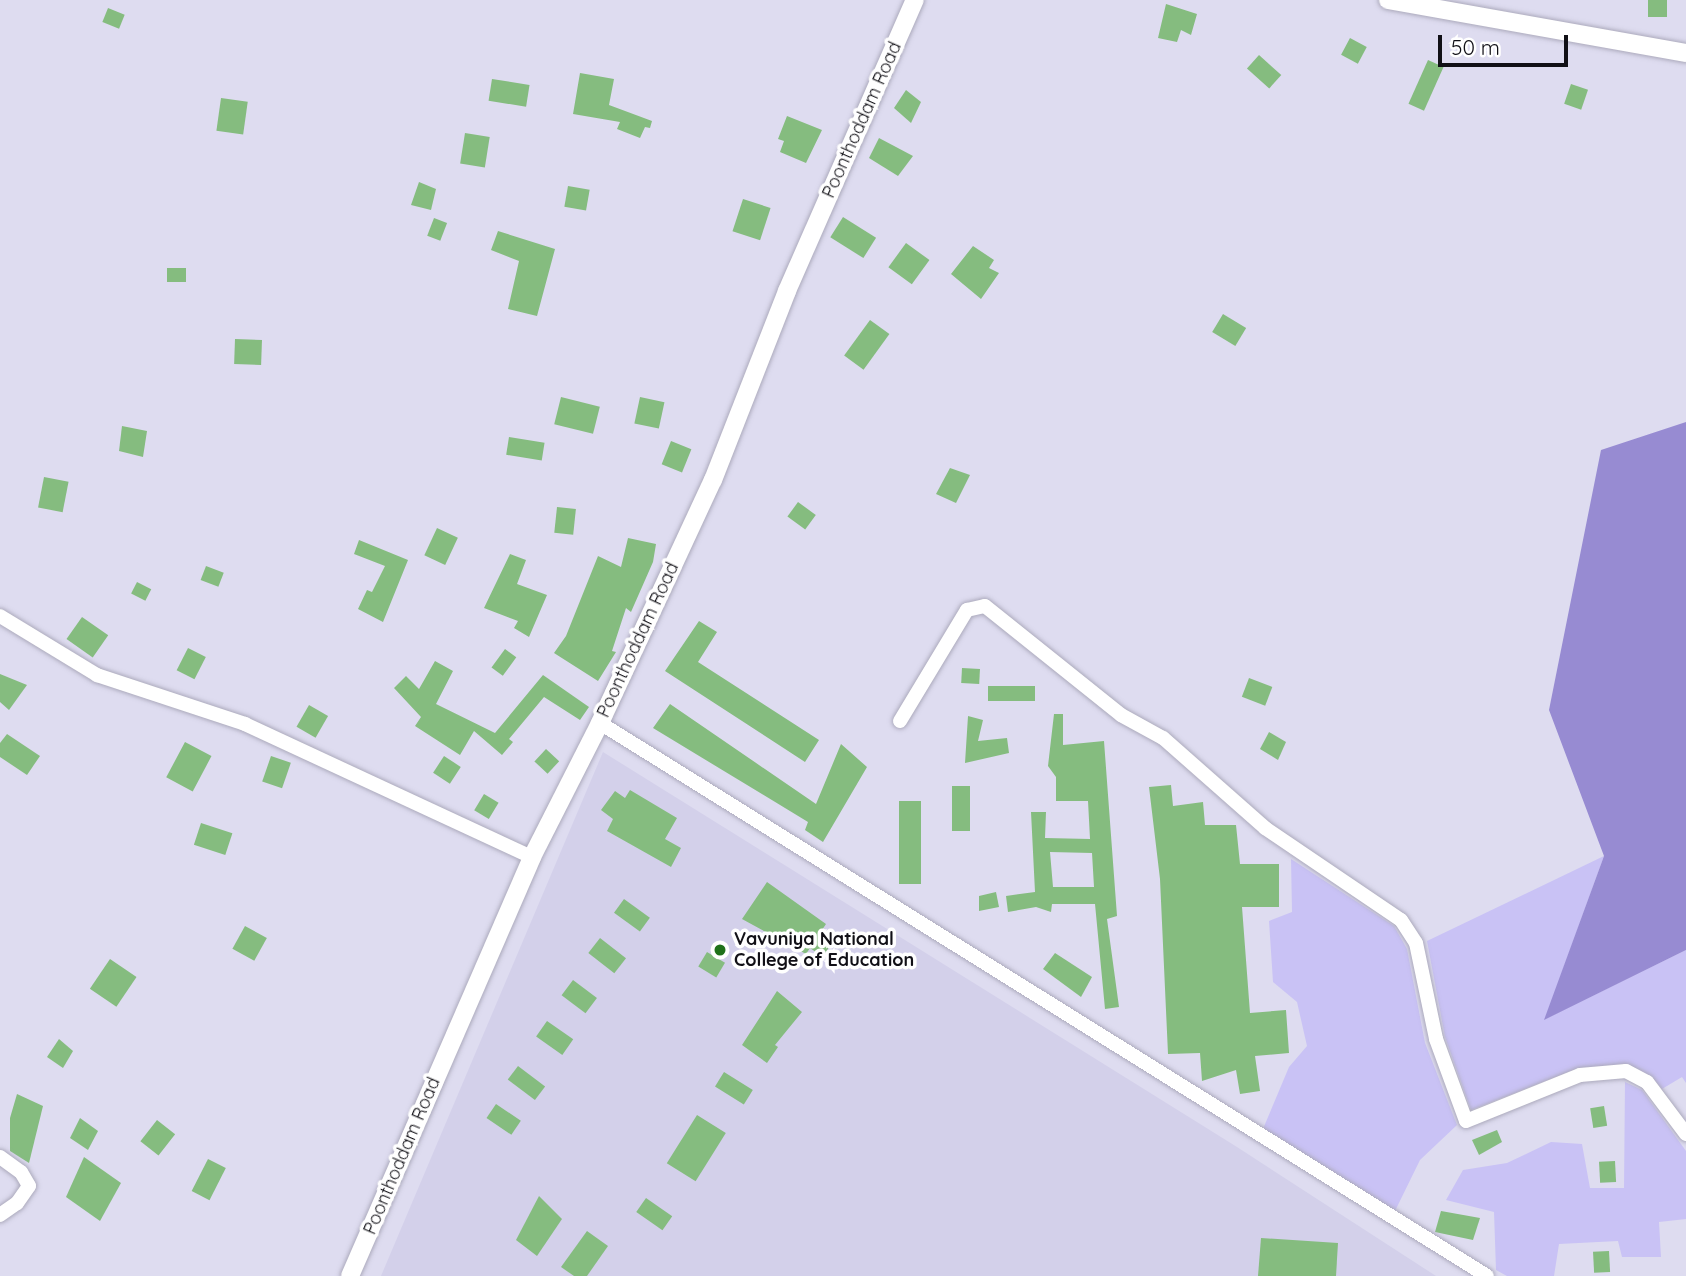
<!DOCTYPE html>
<html>
<head>
<meta charset="utf-8">
<style>
  body { margin:0 }
  #map { position:relative; width:1686px; height:1276px; overflow:hidden; background:#dedcf0; font-family:Quicksand,sans-serif }
  div>[style] { position:absolute }
  .built>* { inset:0; background:#d3d0ea }
  .green>* { inset:0; background:#c9c2f5 }
  .water>* { inset:0; background:#978bd2 }
  .building>* { inset:0; background:#85bc7f; transform-origin:0 0 }
  .roads { filter:drop-shadow(0 0 2px #acaabc) drop-shadow(0 0 2px #acaabc) }
  .minor>* { height:14px; margin:-7px; padding:0 7px; transform-origin:7px; border-radius:7px; background:#fff }
  .tertiary>* { height:18px; margin:-9px; padding:0 9px; transform-origin:9px; border-radius:9px; background:#fff }
  .dots>* { width:19px; height:19px; translate:-50% -50%; box-sizing:border-box; border:4px solid #fff; border-radius:50% }
  span { translate:-50% -50%; white-space:nowrap; text-align:center; line-height:1.15; -webkit-text-stroke:7px #fff; paint-order:stroke }
  .street-label { font-size:18px; color:#111016 }
  .poi-label { font-size:18px; color:#111016; font-weight:700 }
  .left { translate:0 -50%; text-align:left }
  .scale { position:absolute; left:1438px; top:35px; width:130px; height:32px; box-sizing:border-box; border:4px solid #111016; border-top:0; padding-left:9px; font-size:21px; line-height:24px; white-space:nowrap; color:#111016; -webkit-text-stroke:5px #fff; paint-order:stroke }
</style>
</head>
<body>
<div id="map">
  <div class="built">
    <i style="clip-path:polygon(603px 752px,1237px 1147px,1436px 1276px,381px 1276px)"></i>
  </div>
  <div class="green">
    <i style="clip-path:polygon(1604px 856px,1545px 1019px,1686px 950px,1686px 1083px,1682px 1077px,1662px 1089px,1652px 1077px,1627px 1065px,1578px 1068px,1471px 1110px,1445px 1037px,1427px 941px)"></i>
    <i style="clip-path:polygon(1291px 859px,1394px 926px,1407px 949px,1425px 1043px,1457px 1125px,1420px 1160px,1395px 1211px,1263px 1129px,1289px 1067px,1307px 1046px,1297px 1002px,1273px 982px,1269px 921px,1292px 912px)"></i>
    <i style="clip-path:polygon(1625px 1082px,1642px 1090px,1686px 1151px,1686px 1219px,1659px 1222px,1661px 1257px,1622px 1257px,1618px 1241px,1559px 1244px,1554px 1276px,1507px 1276px,1496px 1270px,1494px 1212px,1446px 1200px,1463px 1170px,1507px 1163px,1551px 1142px,1582px 1144px,1590px 1188px,1624px 1188px)"></i>
  </div>
  <div class="water">
    <i style="clip-path:polygon(1686px 422px,1686px 950px,1544px 1020px,1604px 856px,1549px 710px,1601px 450px)"></i>
  </div>
  <div class="building">
    <i style="left:1648px;top:0;width:19px;height:17px"></i>
    <i style="clip-path:polygon(1166px 4px,1197px 14px,1191px 35px,1181px 30px,1177px 42px,1158px 38px)"></i>
    <i style="left:108px;top:8px;width:18px;height:15px;rotate:22deg"></i>
    <i style="left:1350px;top:38px;width:19px;height:19px;rotate:28deg"></i>
    <i style="left:1259px;top:55px;width:30px;height:18px;rotate:42deg"></i>
    <i style="left:1428px;top:60px;width:17px;height:48px;rotate:24deg"></i>
    <i style="clip-path:polygon(580px 73px,614px 79px,609px 105px,652px 121px,650px 128px,645px 127px,640px 138px,617px 129px,620px 122px,573px 114px)"></i>
    <i style="left:492px;top:79px;width:38px;height:22px;rotate:9deg"></i>
    <i style="left:1571px;top:84px;width:18px;height:21px;rotate:19deg"></i>
    <i style="clip-path:polygon(906px 90px,921px 102px,911px 123px,894px 108px)"></i>
    <i style="left:221px;top:98px;width:27px;height:33px;rotate:8deg"></i>
    <i style="clip-path:polygon(787px 116px,822px 130px,806px 163px,780px 152px,784px 141px,778px 139px)"></i>
    <i style="left:465px;top:133px;width:25px;height:31px;rotate:9deg"></i>
    <i style="clip-path:polygon(879px 138px,913px 156px,898px 176px,869px 158px)"></i>
    <i style="clip-path:polygon(419px 182px,436px 189px,431px 210px,411px 205px)"></i>
    <i style="left:568px;top:186px;width:22px;height:21px;rotate:10deg"></i>
    <i style="left:743px;top:199px;width:29px;height:34px;rotate:18deg"></i>
    <i style="left:843px;top:217px;width:39px;height:24px;rotate:32deg"></i>
    <i style="left:434px;top:218px;width:14px;height:19px;rotate:21deg"></i>
    <i style="clip-path:polygon(498px 231px,555px 249px,537px 316px,508px 309px,519px 261px,491px 250px)"></i>
    <i style="left:906px;top:243px;width:29px;height:30px;rotate:36deg"></i>
    <i style="clip-path:polygon(973px 246px,994px 260px,989px 268px,999px 273px,981px 299px,951px 274px)"></i>
    <i style="left:167px;top:268px;width:19px;height:14px"></i>
    <i style="left:1223px;top:314px;width:27px;height:21px;rotate:31deg"></i>
    <i style="left:870px;top:320px;width:24px;height:44px;rotate:36deg"></i>
    <i style="left:235px;top:339px;width:27px;height:25px;rotate:2deg"></i>
    <i style="left:561px;top:397px;width:40px;height:28px;rotate:14deg"></i>
    <i style="left:640px;top:397px;width:25px;height:27px;rotate:12deg"></i>
    <i style="clip-path:polygon(122px 426px,147px 431px,143px 457px,119px 451px)"></i>
    <i style="left:509px;top:437px;width:36px;height:18px;rotate:9deg"></i>
    <i style="left:671px;top:441px;width:22px;height:25px;rotate:22deg"></i>
    <i style="clip-path:polygon(950px 468px,970px 475px,956px 503px,936px 494px)"></i>
    <i style="left:44px;top:477px;width:25px;height:31px;rotate:11deg"></i>
    <i style="left:798px;top:502px;width:22px;height:18px;rotate:36deg"></i>
    <i style="left:557px;top:507px;width:19px;height:26px;rotate:6deg"></i>
    <i style="left:437px;top:528px;width:23px;height:30px;rotate:25deg"></i>
    <i style="clip-path:polygon(628px 538px,656px 544px,653px 562px,631px 612px,626px 608px,612px 651px,616px 652px,598px 681px,554px 653px,566px 636px,598px 556px,621px 567px)"></i>
    <i style="clip-path:polygon(359px 540px,408px 560px,383px 622px,358px 609px,367px 590px,372px 592px,385px 566px,354px 554px)"></i>
    <i style="clip-path:polygon(510px 554px,526px 560px,517px 584px,547px 595px,529px 637px,514px 628px,518px 621px,484px 608px)"></i>
    <i style="left:206px;top:566px;width:19px;height:15px;rotate:21deg"></i>
    <i style="left:137px;top:582px;width:16px;height:13px;rotate:27deg"></i>
    <i style="left:82px;top:617px;width:32px;height:27px;rotate:35deg"></i>
    <i style="clip-path:polygon(699px 621px,717px 632px,698px 662px,819px 740px,805px 762px,665px 671px)"></i>
    <i style="left:188px;top:648px;width:20px;height:25px;rotate:27deg"></i>
    <i style="left:505px;top:649px;width:14px;height:23px;rotate:36deg"></i>
    <i style="clip-path:polygon(435px 661px,453px 671px,436px 704px,495px 733px,543px 675px,589px 707px,580px 720px,544px 697px,509px 739px,513px 742px,502px 755px,474px 731px,460px 755px,415px 726px,421px 717px,394px 688px,406px 676px,419px 689px)"></i>
    <i style="left:962px;top:668px;width:18px;height:15px;rotate:3deg"></i>
    <i style="clip-path:polygon(0 674px,27px 685px,9px 710px,0 702px)"></i>
    <i style="left:1249px;top:678px;width:25px;height:20px;rotate:21deg"></i>
    <i style="left:1035px;top:686px;width:15px;height:47px;rotate:90deg"></i>
    <i style="clip-path:polygon(670px 704px,816px 804px,841px 744px,867px 767px,823px 842px,805px 830px,808px 822px,653px 728px)"></i>
    <i style="left:309px;top:705px;width:22px;height:25px;rotate:30deg"></i>
    <i style="clip-path:polygon(evenodd,1054px 714px,1063px 714px,1063px 745px,1104px 741px,1117px 916px,1107px 919px,1119px 1007px,1105px 1009px,1095px 904px,1052px 904px,1051px 912px,1036px 907px,1008px 912px,1006px 896px,1035px 892px,1031px 812px,1046px 812px,1045px 838px,1090px 839px,1088px 801px,1056px 801px,1056px 777px,1048px 766px,1054px 714px,1050px 852px,1092px 853px,1094px 887px,1053px 887px,1050px 852px)"></i>
    <i style="clip-path:polygon(968px 716px,983px 720px,978px 741px,1007px 738px,1009px 753px,965px 763px)"></i>
    <i style="clip-path:polygon(1269px 732px,1286px 742px,1278px 760px,1260px 749px)"></i>
    <i style="clip-path:polygon(7px 734px,40px 756px,27px 775px,0 757px,0 743px)"></i>
    <i style="left:185px;top:742px;width:30px;height:40px;rotate:28deg"></i>
    <i style="left:546px;top:749px;width:18px;height:17px;rotate:43deg"></i>
    <i style="left:271px;top:756px;width:21px;height:27px;rotate:19deg"></i>
    <i style="left:444px;top:756px;width:20px;height:20px;rotate:33deg"></i>
    <i style="clip-path:polygon(1171px 785px,1173px 806px,1203px 802px,1205px 825px,1236px 825px,1240px 864px,1279px 864px,1279px 907px,1242px 907px,1250px 1013px,1286px 1010px,1289px 1053px,1255px 1056px,1260px 1091px,1240px 1094px,1236px 1070px,1202px 1081px,1200px 1053px,1168px 1054px,1160px 879px,1149px 787px)"></i>
    <i style="left:952px;top:786px;width:18px;height:45px"></i>
    <i style="clip-path:polygon(630px 790px,677px 818px,665px 839px,681px 848px,671px 867px,607px 831px,613px 819px,601px 810px,615px 791px,625px 798px)"></i>
    <i style="left:484px;top:794px;width:17px;height:19px;rotate:31deg"></i>
    <i style="left:899px;top:801px;width:22px;height:83px"></i>
    <i style="left:201px;top:823px;width:33px;height:23px;rotate:18deg"></i>
    <i style="clip-path:polygon(767px 882px,826px 924px,822px 930px,835px 937px,823px 957px,810px 948px,806px 954px,742px 919px)"></i>
    <i style="clip-path:polygon(996px 892px,999px 907px,979px 911px,979px 896px)"></i>
    <i style="left:624px;top:899px;width:32px;height:17px;rotate:36deg"></i>
    <i style="left:245px;top:926px;width:25px;height:26px;rotate:29deg"></i>
    <i style="left:600px;top:938px;width:33px;height:19px;rotate:38deg"></i>
    <i style="left:707px;top:952px;width:21px;height:17px;rotate:31deg"></i>
    <i style="clip-path:polygon(1055px 953px,1092px 977px,1081px 997px,1043px 969px)"></i>
    <i style="left:110px;top:959px;width:32px;height:36px;rotate:34deg"></i>
    <i style="left:573px;top:980px;width:30px;height:19px;rotate:37deg"></i>
    <i style="clip-path:polygon(777px 991px,802px 1012px,775px 1045px,778px 1047px,767px 1063px,742px 1045px)"></i>
    <i style="left:547px;top:1021px;width:32px;height:19px;rotate:35deg"></i>
    <i style="clip-path:polygon(59px 1039px,73px 1051px,63px 1068px,47px 1057px)"></i>
    <i style="left:518px;top:1066px;width:34px;height:17px;rotate:37deg"></i>
    <i style="left:724px;top:1072px;width:34px;height:17px;rotate:32deg"></i>
    <i style="clip-path:polygon(17px 1094px,43px 1106px,29px 1163px,10px 1151px,10px 1118px)"></i>
    <i style="left:496px;top:1104px;width:30px;height:17px;rotate:34deg"></i>
    <i style="left:1604px;top:1106px;width:20px;height:14px;rotate:81deg"></i>
    <i style="left:697px;top:1115px;width:34px;height:57px;rotate:32deg"></i>
    <i style="clip-path:polygon(80px 1118px,98px 1131px,88px 1150px,70px 1138px)"></i>
    <i style="left:157px;top:1120px;width:23px;height:27px;rotate:38deg"></i>
    <i style="clip-path:polygon(1497px 1130px,1502px 1142px,1479px 1155px,1472px 1140px)"></i>
    <i style="clip-path:polygon(84px 1157px,121px 1183px,100px 1221px,66px 1197px)"></i>
    <i style="left:208px;top:1159px;width:20px;height:36px;rotate:27deg"></i>
    <i style="left:1615px;top:1161px;width:21px;height:16px;rotate:87deg"></i>
    <i style="clip-path:polygon(539px 1196px,562px 1219px,537px 1256px,516px 1240px)"></i>
    <i style="left:646px;top:1198px;width:32px;height:17px;rotate:35deg"></i>
    <i style="clip-path:polygon(1441px 1211px,1480px 1218px,1473px 1240px,1435px 1232px)"></i>
    <i style="clip-path:polygon(587px 1231px,608px 1246px,587px 1276px,574px 1276px,561px 1267px)"></i>
    <i style="clip-path:polygon(1261px 1238px,1338px 1243px,1336px 1276px,1258px 1276px)"></i>
    <i style="left:1609px;top:1251px;width:21px;height:16px;rotate:87deg"></i>
  </div>
  <div class="roads">
    <div class="minor">
      <i style="left:0;top:616px;width:114px;rotate:31.3deg"></i>
      <i style="left:97px;top:675px;width:156px;rotate:18.3deg"></i>
      <i style="left:245px;top:724px;width:316px;rotate:24.9deg"></i>
      <i style="left:900px;top:721px;width:130px;rotate:-58.9deg"></i>
      <i style="left:967px;top:610px;width:18px;rotate:-13deg"></i>
      <i style="left:985px;top:606px;width:174px;rotate:38.7deg"></i>
      <i style="left:1121px;top:715px;width:48px;rotate:28.7deg"></i>
      <i style="left:1163px;top:738px;width:136px;rotate:41.4deg"></i>
      <i style="left:1265px;top:828px;width:164px;rotate:34.1deg"></i>
      <i style="left:1401px;top:920px;width:27px;rotate:57deg"></i>
      <i style="left:1416px;top:943px;width:98px;rotate:78.2deg"></i>
      <i style="left:1436px;top:1039px;width:87px;rotate:69.9deg"></i>
      <i style="left:1466px;top:1121px;width:123px;rotate:-22deg"></i>
      <i style="left:1580px;top:1075px;width:46px;rotate:-5deg"></i>
      <i style="left:1626px;top:1071px;width:24px;rotate:28deg"></i>
      <i style="left:1647px;top:1082px;width:65px;rotate:53.1deg"></i>
      <i style="left:600px;top:723px;width:1045px;rotate:31.94deg"></i>
      <i style="left:0;top:1157px;width:26px;rotate:36deg"></i>
      <i style="left:21px;top:1172px;width:16px;rotate:60deg"></i>
      <i style="left:29px;top:1186px;width:21px;rotate:125deg"></i>
      <i style="left:17px;top:1203px;width:21px;rotate:145deg"></i>
    </div>
    <div class="tertiary">
      <i style="left:1388px;top:0;width:303px;rotate:10.1deg"></i>
      <i style="left:350px;top:1276px;width:457px;rotate:-66.5deg"></i>
      <i style="left:532px;top:857px;width:150px;rotate:-63.1deg"></i>
      <i style="left:600px;top:723px;width:268px;rotate:-65.1deg"></i>
      <i style="left:713px;top:480px;width:203px;rotate:-68.6deg"></i>
      <i style="left:787px;top:291px;width:318px;rotate:-66.3deg"></i>
    </div>
  </div>
  <div class="dots">
    <i style="left:720px;top:950px;background:#1f711a"></i>
  </div>
  <div class="street-label">
    <span style="left:862px;top:120px;rotate:-66deg">Poonthoddam Road</span>
    <span style="left:638px;top:640px;rotate:-65deg">Poonthoddam Road</span>
    <span style="left:402px;top:1156px;rotate:-67deg">Poonthoddam Road</span>
  </div>
  <div class="poi-label">
    <span class="left" style="left:734px;top:950px">Vavuniya National<br>College of Education</span>
  </div>
  <div class="scale">50 m</div>
</div>
</body>
</html>
